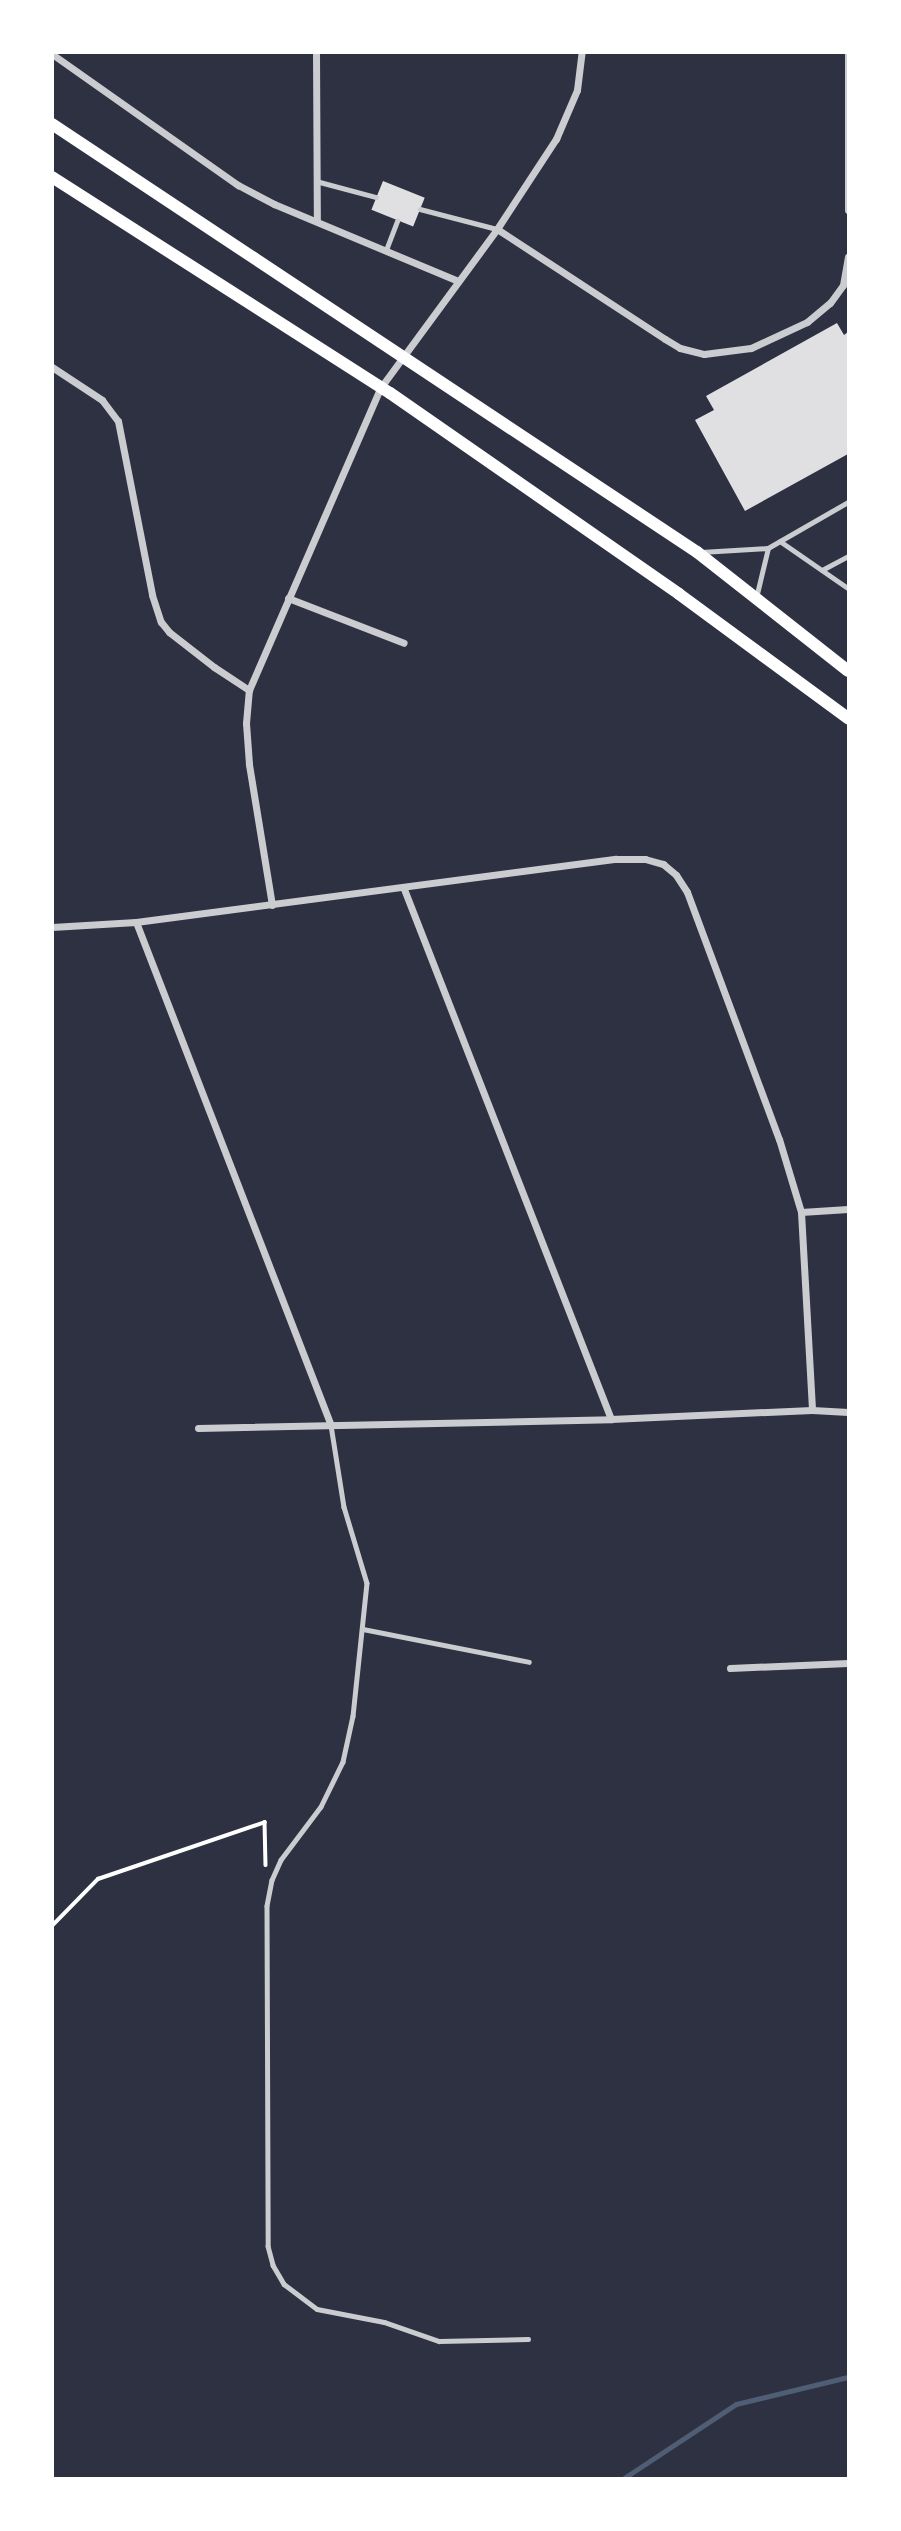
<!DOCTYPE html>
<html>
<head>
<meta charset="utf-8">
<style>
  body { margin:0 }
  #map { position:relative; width:901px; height:2531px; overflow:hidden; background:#2d3142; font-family:"Fira Sans",sans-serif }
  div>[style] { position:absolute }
  .stream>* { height:5px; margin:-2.5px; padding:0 2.5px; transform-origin:2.5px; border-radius:2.5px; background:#4f5d75 }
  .building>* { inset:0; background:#e0e0e3; transform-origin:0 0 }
  .path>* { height:3.5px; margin:-1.75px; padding:0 1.75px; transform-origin:1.75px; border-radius:1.75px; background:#fff }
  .service>* { height:4.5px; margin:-2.25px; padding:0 2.25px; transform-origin:2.25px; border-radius:2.25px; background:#caccd0 }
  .minor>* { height:7px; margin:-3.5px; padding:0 3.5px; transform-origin:3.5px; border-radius:3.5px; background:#caccd0 }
  .secondary>* { height:12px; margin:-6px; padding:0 6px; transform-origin:6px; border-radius:6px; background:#fff }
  span { translate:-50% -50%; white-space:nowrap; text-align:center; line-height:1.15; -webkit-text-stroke:5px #fff; paint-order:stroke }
  .frame { position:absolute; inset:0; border:54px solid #fff; pointer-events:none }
</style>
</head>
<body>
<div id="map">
  <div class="stream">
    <i style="left:624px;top:2478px;width:134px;rotate:-33.5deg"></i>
    <i style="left:736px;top:2404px;width:115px;rotate:-13.6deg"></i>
  </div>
  <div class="building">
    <i style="left:383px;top:181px;width:45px;height:31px;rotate:22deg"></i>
    <i style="clip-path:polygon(837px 323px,844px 335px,848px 332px,848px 454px,745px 511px,695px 420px,714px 410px,706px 396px)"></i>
  </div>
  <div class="path">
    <i style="left:52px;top:1926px;width:66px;rotate:-45.6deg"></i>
    <i style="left:98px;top:1879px;width:176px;rotate:-18.8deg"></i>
    <i style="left:265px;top:1822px;width:43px;rotate:88.7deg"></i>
  </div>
  <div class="service">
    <i style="left:316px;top:181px;width:62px;rotate:14.9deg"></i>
    <i style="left:420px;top:209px;width:80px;rotate:14.6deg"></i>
    <i style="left:386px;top:250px;width:31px;rotate:-69deg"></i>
    <i style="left:780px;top:541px;width:83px;rotate:34.7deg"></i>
    <i style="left:701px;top:552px;width:67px;rotate:-3.4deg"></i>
    <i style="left:768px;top:548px;width:92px;rotate:-29.9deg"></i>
    <i style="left:822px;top:570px;width:30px;rotate:-28deg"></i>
    <i style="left:756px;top:598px;width:51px;rotate:-76.5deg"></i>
    <i style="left:331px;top:1425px;width:83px;rotate:81deg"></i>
    <i style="left:344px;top:1507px;width:79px;rotate:73.2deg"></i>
    <i style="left:367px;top:1583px;width:134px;rotate:96deg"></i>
    <i style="left:353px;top:1716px;width:47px;rotate:102.3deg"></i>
    <i style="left:343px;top:1762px;width:50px;rotate:116.1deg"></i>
    <i style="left:321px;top:1807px;width:66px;rotate:127deg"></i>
    <i style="left:281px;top:1860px;width:22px;rotate:114deg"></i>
    <i style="left:272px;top:1880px;width:26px;rotate:101deg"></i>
    <i style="left:267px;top:1906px;width:340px;rotate:89.8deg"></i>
    <i style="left:268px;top:2246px;width:20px;rotate:75deg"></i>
    <i style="left:273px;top:2265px;width:22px;rotate:60deg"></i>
    <i style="left:284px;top:2284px;width:41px;rotate:37.1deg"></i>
    <i style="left:317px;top:2309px;width:68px;rotate:11deg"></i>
    <i style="left:384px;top:2322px;width:58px;rotate:19.1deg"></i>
    <i style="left:439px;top:2341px;width:89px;rotate:-1.3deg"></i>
    <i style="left:363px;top:1629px;width:169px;rotate:11.2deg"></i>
  </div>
  <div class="minor">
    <i style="left:316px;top:52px;width:169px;rotate:89.7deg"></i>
    <i style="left:848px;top:52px;width:158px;rotate:90deg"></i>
    <i style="left:52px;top:54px;width:228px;rotate:35.2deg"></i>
    <i style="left:238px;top:185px;width:41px;rotate:27.8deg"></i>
    <i style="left:274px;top:204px;width:199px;rotate:22.7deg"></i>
    <i style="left:497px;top:229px;width:201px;rotate:33.2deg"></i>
    <i style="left:665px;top:339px;width:17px;rotate:31deg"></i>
    <i style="left:680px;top:348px;width:25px;rotate:14deg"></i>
    <i style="left:704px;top:354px;width:47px;rotate:-7.3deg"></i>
    <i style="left:751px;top:348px;width:62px;rotate:-24.9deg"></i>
    <i style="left:807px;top:322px;width:30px;rotate:-40deg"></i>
    <i style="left:830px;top:303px;width:22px;rotate:-54deg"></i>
    <i style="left:843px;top:285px;width:29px;rotate:-80deg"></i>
    <i style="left:52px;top:367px;width:60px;rotate:33.4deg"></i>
    <i style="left:102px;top:400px;width:26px;rotate:53deg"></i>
    <i style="left:118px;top:421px;width:177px;rotate:78.9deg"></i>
    <i style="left:152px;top:595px;width:28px;rotate:72deg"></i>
    <i style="left:161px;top:622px;width:13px;rotate:51deg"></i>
    <i style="left:169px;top:632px;width:57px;rotate:37.9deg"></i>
    <i style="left:214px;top:667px;width:42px;rotate:33.3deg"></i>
    <i style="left:288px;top:598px;width:124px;rotate:21.2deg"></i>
    <i style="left:404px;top:889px;width:569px;rotate:68.67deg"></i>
    <i style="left:272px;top:905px;width:143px;rotate:-99.3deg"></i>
    <i style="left:249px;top:764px;width:41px;rotate:-94.2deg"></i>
    <i style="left:246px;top:723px;width:33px;rotate:-85deg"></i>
    <i style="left:249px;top:690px;width:331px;rotate:-66.5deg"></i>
    <i style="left:381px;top:387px;width:196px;rotate:-53.7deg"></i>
    <i style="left:497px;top:229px;width:108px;rotate:-56.8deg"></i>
    <i style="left:556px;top:139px;width:53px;rotate:-66.8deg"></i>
    <i style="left:577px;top:90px;width:38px;rotate:-83deg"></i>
    <i style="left:136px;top:922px;width:537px;rotate:68.83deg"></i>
    <i style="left:52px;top:927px;width:84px;rotate:-3.4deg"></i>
    <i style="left:136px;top:922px;width:484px;rotate:-7.5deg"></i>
    <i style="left:616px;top:859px;width:29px"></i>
    <i style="left:645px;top:859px;width:19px;rotate:16deg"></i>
    <i style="left:663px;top:864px;width:17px;rotate:40deg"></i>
    <i style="left:676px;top:875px;width:20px;rotate:57deg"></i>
    <i style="left:687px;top:892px;width:264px;rotate:69.6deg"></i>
    <i style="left:779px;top:1139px;width:76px;rotate:73.2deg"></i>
    <i style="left:801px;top:1212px;width:198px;rotate:86.8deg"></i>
    <i style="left:801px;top:1212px;width:47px;rotate:-3.7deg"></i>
    <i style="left:198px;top:1428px;width:413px;rotate:-1.2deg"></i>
    <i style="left:611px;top:1419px;width:201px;rotate:-2.6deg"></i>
    <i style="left:812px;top:1410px;width:36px;rotate:3deg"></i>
    <i style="left:730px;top:1668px;width:118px;rotate:-2.4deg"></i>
  </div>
  <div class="secondary">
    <i style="left:52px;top:124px;width:774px;rotate:33.57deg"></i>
    <i style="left:697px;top:552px;width:192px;rotate:38.2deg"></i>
    <i style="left:52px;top:177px;width:401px;rotate:32.6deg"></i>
    <i style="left:390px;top:393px;width:352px;rotate:34.8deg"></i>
    <i style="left:679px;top:594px;width:210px;rotate:36.3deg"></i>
  </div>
  <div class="frame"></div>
</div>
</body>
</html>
